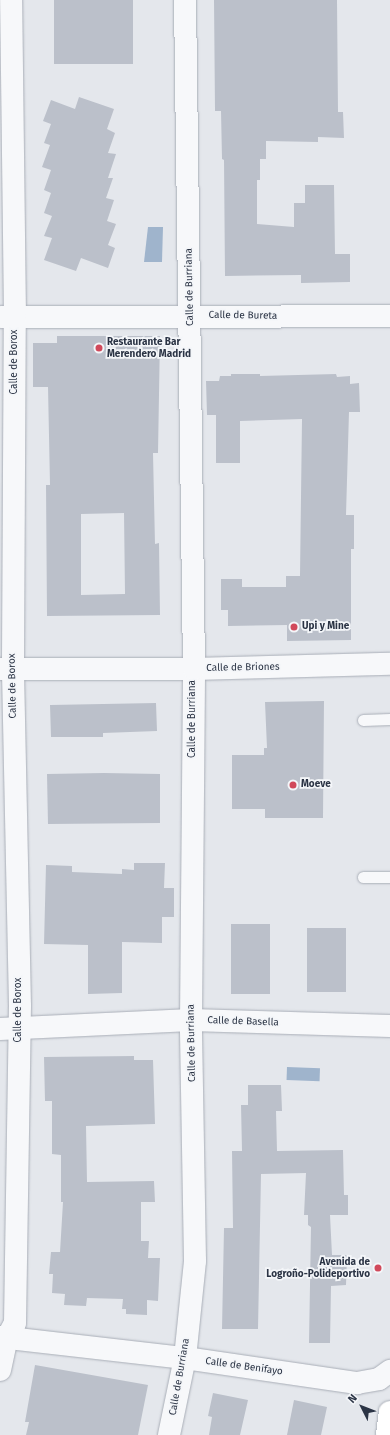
<!DOCTYPE html>
<html>
<head>
<meta charset="utf-8">
<style>
  body { margin:0 }
  #map { position:relative; width:390px; height:1435px; overflow:hidden; background:#e4e7ec; font-family:"Fira Sans",sans-serif }
  div>[style] { position:absolute }
  .water>* { inset:0; background:#9fb4cc; transform-origin:0 0 }
  .building>* { inset:0; background:#bbc0ca; transform-origin:0 0 }
  .roads { filter:drop-shadow(0 0 1px #a9aeb7) drop-shadow(0 0 1px #a9aeb7) }
  .service>* { height:11px; margin:-5.5px; padding:0 5.5px; transform-origin:5.5px; border-radius:5.5px; background:#f7f8fa }
  .minor>* { height:22px; margin:-11px; padding:0 11px; transform-origin:11px; border-radius:11px; background:#f7f8fa }
  .secondary>* { height:22px; margin:-11px; padding:0 11px; transform-origin:11px; border-radius:11px; background:#fff }
  .dots>* { width:11px; height:11px; translate:-50% -50%; box-sizing:border-box; border:2px solid #f4f6f9; border-radius:50% }
  span { translate:-50% -50%; white-space:nowrap; text-align:center; line-height:1.15; -webkit-text-stroke:3.5px #f4f6f9; paint-order:stroke }
  .street-label { font-size:10px; color:#2b3445 }
  .poi-label { font-size:10px; color:#2b3445; font-weight:700 }
  .left { translate:0 -50%; text-align:left }
  .right { translate:-100% -50%; text-align:right }
  .north { position:absolute; left:342px; top:1387px; width:40px; height:40px; -webkit-text-stroke:3px #f4f6f9; paint-order:stroke; rotate:312deg; font-size:11px; font-weight:700; line-height:16px; text-align:center; color:#2b3445 }
  .north::after { content:''; display:block; margin:auto; width:14px; height:18px; background:#2b3445; clip-path:polygon(50% 0,100% 100%,50% 72%,0 100%) }
</style>
</head>
<body>
<div id="map">
  <div class="water">
    <i style="clip-path:polygon(148px 227px,163px 227px,162px 262px,144px 262px)"></i>
    <i style="left:287px;top:1067px;width:33px;height:13px;rotate:2deg"></i>
  </div>
  <div class="building">
    <i style="left:54px;top:0;width:79px;height:64px"></i>
    <i style="clip-path:polygon(214px 0,337px 0,338px 112px,343px 112px,344px 138px,318px 137px,318px 142px,266px 141px,266px 159px,260px 159px,260px 180px,257px 180px,257px 224px,294px 227px,294px 203px,305px 203px,305px 185px,334px 185px,335px 254px,350px 254px,350px 282px,301px 283px,301px 275px,225px 276px,224px 160px,222px 159px,221px 111px,215px 111px)"></i>
    <i style="clip-path:polygon(79px 97px,114px 109px,107px 129px,115px 133px,108px 153px,116px 154px,108px 178px,113px 178px,106px 198px,114px 200px,107px 221px,116px 224px,108px 245px,115px 248px,108px 268px,81px 258px,76px 271px,44px 260px,52px 238px,44px 236px,52px 216px,44px 213px,51px 193px,44px 190px,51px 170px,42px 167px,50px 145px,44px 143px,51px 124px,43px 121px,51px 100px,75px 109px)"></i>
    <i style="clip-path:polygon(evenodd,57px 336px,160px 336px,158px 453px,153px 453px,155px 544px,159px 543px,160px 615px,47px 616px,46px 485px,50px 485px,48px 387px,33px 387px,33px 343px,57px 343px,57px 336px,124px 513px,125px 594px,81px 595px,81px 514px,124px 513px)"></i>
    <i style="clip-path:polygon(231px 374px,260px 374px,260px 376px,336px 374px,337px 377px,350px 376px,350px 384px,359px 383px,360px 412px,349px 412px,346px 515px,354px 515px,354px 549px,351px 549px,351px 640px,287px 641px,287px 625px,228px 626px,228px 610px,221px 610px,221px 579px,242px 579px,242px 587px,286px 587px,286px 576px,300px 576px,302px 419px,240px 421px,240px 463px,216px 463px,216px 415px,207px 415px,206px 381px,219px 381px,220px 376px,231px 376px)"></i>
    <i style="clip-path:polygon(324px 701px,323px 818px,265px 818px,265px 809px,232px 809px,232px 755px,264px 755px,264px 748px,267px 748px,265px 702px)"></i>
    <i style="clip-path:polygon(156px 703px,157px 731px,103px 733px,103px 737px,51px 737px,50px 705px)"></i>
    <i style="clip-path:polygon(104px 773px,160px 774px,160px 823px,48px 824px,47px 774px)"></i>
    <i style="clip-path:polygon(134px 863px,165px 863px,164px 888px,174px 888px,174px 917px,162px 917px,162px 943px,122px 942px,122px 993px,88px 994px,88px 945px,44px 944px,46px 865px,72px 866px,72px 872px,122px 874px,122px 869px,134px 870px)"></i>
    <i style="left:270px;top:924px;width:70px;height:39px;rotate:90deg"></i>
    <i style="left:307px;top:928px;width:39px;height:64px"></i>
    <i style="clip-path:polygon(134px 1056px,134px 1060px,153px 1060px,155px 1124px,86px 1126px,87px 1182px,154px 1181px,155px 1202px,141px 1202px,141px 1241px,149px 1241px,148px 1258px,160px 1258px,158px 1301px,147px 1300px,147px 1315px,126px 1314px,126px 1309px,122px 1309px,123px 1299px,87px 1298px,86px 1306px,64px 1305px,65px 1294px,52px 1293px,53px 1274px,49px 1274px,51px 1252px,60px 1252px,63px 1202px,61px 1202px,61px 1155px,52px 1154px,52px 1101px,45px 1101px,44px 1057px)"></i>
    <i style="clip-path:polygon(248px 1085px,281px 1085px,282px 1111px,276px 1111px,277px 1151px,343px 1150px,344px 1195px,348px 1195px,348px 1215px,330px 1215px,332px 1255px,347px 1255px,346px 1285px,331px 1286px,330px 1343px,309px 1343px,311px 1227px,308px 1225px,308px 1215px,304px 1215px,306px 1173px,261px 1174px,258px 1329px,222px 1329px,224px 1228px,233px 1228px,232px 1151px,242px 1151px,241px 1105px,248px 1105px)"></i>
    <i style="clip-path:polygon(35px 1365px,148px 1385px,138px 1435px,26px 1435px,29px 1422px,25px 1422px)"></i>
    <i style="clip-path:polygon(213px 1393px,248px 1400px,240px 1435px,209px 1435px,212px 1417px,208px 1416px)"></i>
    <i style="clip-path:polygon(294px 1400px,327px 1407px,321px 1435px,287px 1435px)"></i>
  </div>
  <div class="roads">
    <div class="service">
      <i style="left:363px;top:720px;width:27px;rotate:-2deg"></i>
      <i style="left:363px;top:877px;width:27px"></i>
    </div>
    <div class="minor">
      <i style="left:1px;top:317px;width:389px;rotate:-0.1deg"></i>
      <i style="left:0;top:669px;width:194px"></i>
      <i style="left:194px;top:669px;width:196px;rotate:-1.5deg"></i>
      <i style="left:0;top:1029px;width:191px;rotate:-2.7deg"></i>
      <i style="left:191px;top:1020px;width:199px;rotate:1.7deg"></i>
      <i style="left:0;top:1337px;width:186px;rotate:6.5deg"></i>
      <i style="left:185px;top:1358px;width:174px;rotate:8.3deg"></i>
      <i style="left:357px;top:1383px;width:22px;rotate:-10deg"></i>
      <i style="left:379px;top:1379px;width:14px;rotate:-36deg"></i>
      <i style="left:0;top:1370px;width:33px;rotate:-78deg"></i>
      <i style="left:7px;top:1338px;width:17px;rotate:-62deg"></i>
      <i style="left:15px;top:1323px;width:317px;rotate:-89.1deg"></i>
      <i style="left:20px;top:1006px;width:345px;rotate:-91.2deg"></i>
      <i style="left:13px;top:661px;width:344px;rotate:-89.7deg"></i>
      <i style="left:15px;top:317px;width:317px;rotate:-90.7deg"></i>
      <i style="left:169px;top:1435px;width:79px;rotate:-78.3deg"></i>
      <i style="left:185px;top:1358px;width:98px;rotate:-84.1deg"></i>
      <i style="left:195px;top:1261px;width:241px;rotate:-91deg"></i>
      <i style="left:191px;top:1020px;width:351px;rotate:-89.5deg"></i>
      <i style="left:194px;top:669px;width:669px;rotate:-90.77deg"></i>
    </div>
    <div class="secondary">
      <i style="left:387px;top:1435px;width:23px;rotate:-83deg"></i>
    </div>
  </div>
  <div class="dots">
    <i style="left:99px;top:348px;background:#d1495b"></i>
    <i style="left:294px;top:627px;background:#d1495b"></i>
    <i style="left:293px;top:785px;background:#d1495b"></i>
    <i style="left:378px;top:1268px;background:#d1495b"></i>
  </div>
  <div class="street-label">
    <span style="left:190px;top:287px;rotate:-91deg">Calle de Burriana</span>
    <span style="left:243px;top:316px;rotate:1deg">Calle de Bureta</span>
    <span style="left:15px;top:362px;rotate:-90deg">Calle de Borox</span>
    <span style="left:243px;top:668px;rotate:-1deg">Calle de Briones</span>
    <span style="left:13px;top:686px;rotate:-91deg">Calle de Borox</span>
    <span style="left:193px;top:719px;rotate:-90deg">Calle de Burriana</span>
    <span style="left:19px;top:1010px;rotate:-90deg">Calle de Borox</span>
    <span style="left:243px;top:1022px;rotate:2deg">Calle de Basella</span>
    <span style="left:192px;top:1043px;rotate:-91deg">Calle de Burriana</span>
    <span style="left:244px;top:1367px;rotate:8deg">Calle de Benifayo</span>
    <span style="left:180px;top:1377px;rotate:-80deg">Calle de Burriana</span>
  </div>
  <div class="poi-label">
    <span class="left" style="left:107px;top:348px">Restaurante Bar<br>Merendero Madrid</span>
    <span class="left" style="left:302px;top:627px">Upi y Mine</span>
    <span class="left" style="left:301px;top:785px">Moeve</span>
    <span class="right" style="left:370px;top:1268px">Avenida de<br>Logroño-Polideportivo</span>
  </div>
  <div class="north">N</div>
</div>
</body>
</html>
